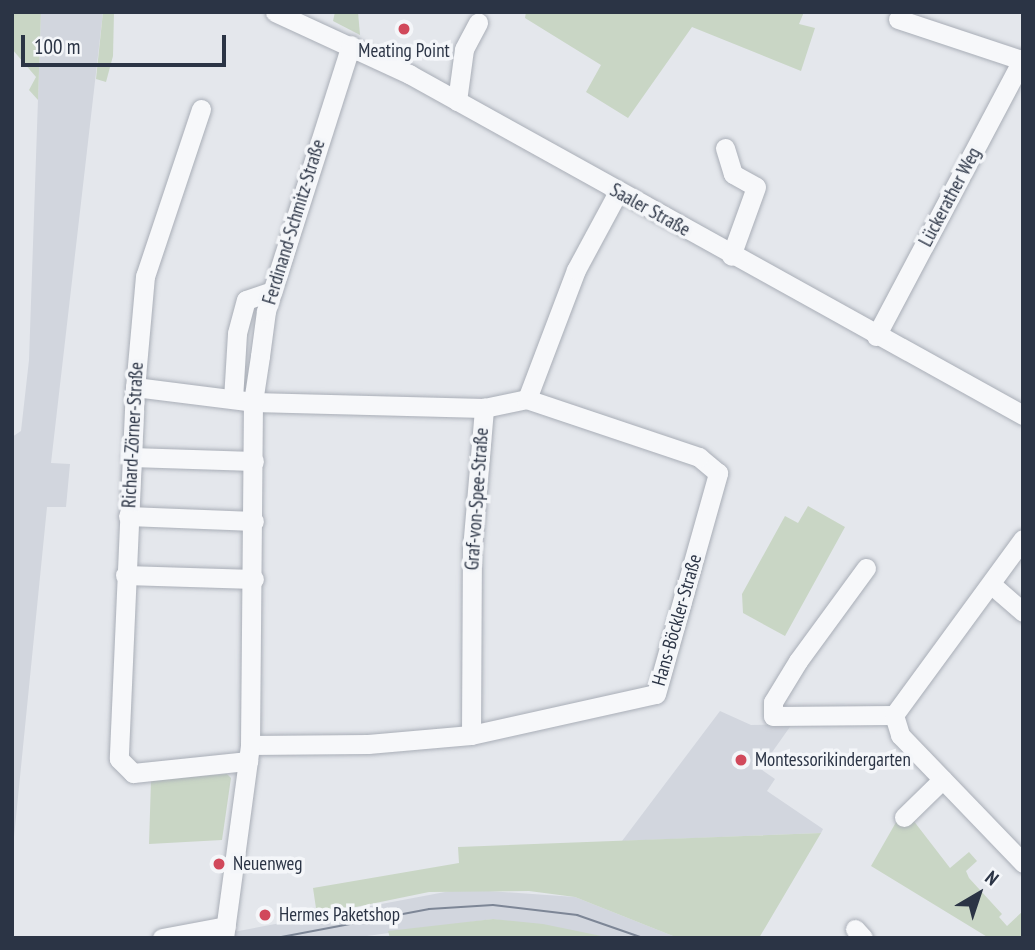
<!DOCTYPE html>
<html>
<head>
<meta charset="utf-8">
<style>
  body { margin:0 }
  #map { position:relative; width:1035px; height:950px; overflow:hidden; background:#e4e7ec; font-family:"PT Sans Narrow",sans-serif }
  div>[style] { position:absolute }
  .built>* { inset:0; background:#d2d6de }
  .green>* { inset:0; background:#c9d6c5 }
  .roads { filter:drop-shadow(0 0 2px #a9aeb7) drop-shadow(0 0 2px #a9aeb7) }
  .minor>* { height:19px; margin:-9.5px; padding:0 9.5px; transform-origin:9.5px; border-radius:9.5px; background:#f7f8fa }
  .tram>* { height:2px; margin:-1px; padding:0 1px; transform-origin:1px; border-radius:1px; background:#7d8696 }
  .dots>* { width:19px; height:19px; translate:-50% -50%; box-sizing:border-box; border:4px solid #f4f6f9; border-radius:50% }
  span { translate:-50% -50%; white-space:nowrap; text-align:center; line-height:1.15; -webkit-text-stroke:7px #f4f6f9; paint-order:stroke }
  .poi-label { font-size:19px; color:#2b3445 }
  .left { translate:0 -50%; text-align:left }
  .street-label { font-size:19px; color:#2b3445 }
  .frame { position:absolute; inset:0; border:14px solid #2b3445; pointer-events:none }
  .north { position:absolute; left:944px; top:859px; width:70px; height:70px; -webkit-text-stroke:5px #f4f6f9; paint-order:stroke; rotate:39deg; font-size:19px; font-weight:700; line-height:28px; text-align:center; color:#2b3445 }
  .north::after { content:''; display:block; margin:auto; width:24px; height:32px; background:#2b3445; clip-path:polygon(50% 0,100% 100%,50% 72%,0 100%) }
  .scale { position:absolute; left:21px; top:35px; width:205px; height:32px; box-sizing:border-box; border:4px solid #2b3445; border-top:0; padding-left:9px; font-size:21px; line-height:24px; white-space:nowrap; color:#2b3445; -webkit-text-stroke:5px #f4f6f9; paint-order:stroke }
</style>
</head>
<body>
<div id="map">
  <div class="built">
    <i style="clip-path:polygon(41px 12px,103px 12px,51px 463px,70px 464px,66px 507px,47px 507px,12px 857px,12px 437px,21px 431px,29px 360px)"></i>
    <i style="clip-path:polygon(720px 711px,751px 725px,792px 724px,768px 758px,758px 755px,752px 763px,775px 779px,767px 791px,823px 829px,821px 833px,622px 841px)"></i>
    <i style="clip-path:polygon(461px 889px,575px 897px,678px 938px,611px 938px,493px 919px,352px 938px,201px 938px)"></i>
  </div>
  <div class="green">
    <i style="clip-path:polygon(12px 12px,41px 12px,38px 100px,29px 90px,36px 77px,12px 49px)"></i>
    <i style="clip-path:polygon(103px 12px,114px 12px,113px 56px,106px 82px,96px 79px)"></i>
    <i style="clip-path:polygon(335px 12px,358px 12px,360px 35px,333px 21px)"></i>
    <i style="clip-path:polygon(526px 12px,804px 12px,799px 24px,815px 28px,801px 71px,692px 27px,628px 118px,586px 92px,601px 65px,525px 18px)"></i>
    <i style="clip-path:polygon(808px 506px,845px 527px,785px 636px,743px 613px,742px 594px,785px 516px,798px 523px)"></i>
    <i style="clip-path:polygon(227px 774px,231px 778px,222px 840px,149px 844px,151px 780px)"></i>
    <i style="clip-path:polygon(899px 817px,913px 820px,950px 868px,969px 852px,977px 861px,966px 871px,969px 878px,1002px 914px,999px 917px,1007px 926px,1023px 911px,1023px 938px,989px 938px,871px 866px)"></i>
    <i style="clip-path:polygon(821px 833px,759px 938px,678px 938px,575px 897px,529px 891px,429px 892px,317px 915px,313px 888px,459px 863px,458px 847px)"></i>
    <i style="clip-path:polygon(493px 919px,543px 924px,611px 938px,390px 938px,388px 931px)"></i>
  </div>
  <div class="roads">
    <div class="minor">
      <i style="left:275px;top:12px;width:148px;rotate:24.8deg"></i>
      <i style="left:409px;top:74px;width:702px;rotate:29.05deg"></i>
      <i style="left:898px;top:19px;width:130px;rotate:18.4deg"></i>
      <i style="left:457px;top:101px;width:52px;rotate:-82.3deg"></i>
      <i style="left:464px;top:49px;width:30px;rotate:-62deg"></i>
      <i style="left:201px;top:109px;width:176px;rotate:108.5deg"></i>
      <i style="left:145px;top:276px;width:111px;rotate:95.1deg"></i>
      <i style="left:135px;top:387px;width:372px;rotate:92.5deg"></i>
      <i style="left:119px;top:759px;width:20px;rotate:45deg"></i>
      <i style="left:133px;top:773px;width:116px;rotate:-6deg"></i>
      <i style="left:725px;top:148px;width:27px;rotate:73deg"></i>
      <i style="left:733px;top:174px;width:26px;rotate:29deg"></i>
      <i style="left:756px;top:187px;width:73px;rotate:109.9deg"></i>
      <i style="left:876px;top:336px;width:314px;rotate:-62.1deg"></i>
      <i style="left:135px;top:387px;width:119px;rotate:7.2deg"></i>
      <i style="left:253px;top:402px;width:231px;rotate:1.5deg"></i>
      <i style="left:233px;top:399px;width:66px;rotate:-86.5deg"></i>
      <i style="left:237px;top:333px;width:34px;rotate:-75deg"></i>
      <i style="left:246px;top:300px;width:28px;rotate:-19deg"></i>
      <i style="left:131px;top:457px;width:123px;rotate:1.9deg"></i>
      <i style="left:128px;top:516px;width:126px;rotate:2.3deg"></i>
      <i style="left:866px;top:568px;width:115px;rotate:126.2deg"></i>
      <i style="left:798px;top:661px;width:48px;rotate:121.4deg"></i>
      <i style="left:773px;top:702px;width:14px;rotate:90deg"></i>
      <i style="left:773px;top:716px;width:121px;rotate:-0.5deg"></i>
      <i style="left:125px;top:575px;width:129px;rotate:1.8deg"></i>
      <i style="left:992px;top:585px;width:41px;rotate:41.1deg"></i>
      <i style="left:894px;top:715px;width:218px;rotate:-53.8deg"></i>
      <i style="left:894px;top:715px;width:21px;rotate:73deg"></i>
      <i style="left:900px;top:735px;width:178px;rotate:46.1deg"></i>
      <i style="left:471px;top:735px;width:186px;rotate:-89.7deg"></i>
      <i style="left:472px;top:549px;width:142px;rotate:-85.1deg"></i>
      <i style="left:484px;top:408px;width:44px;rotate:-11.8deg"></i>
      <i style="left:527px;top:399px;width:138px;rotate:-69.2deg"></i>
      <i style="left:576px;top:270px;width:89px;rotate:-61.7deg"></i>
      <i style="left:250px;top:745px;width:118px;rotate:-0.5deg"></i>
      <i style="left:368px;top:744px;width:103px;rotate:-5deg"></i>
      <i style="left:471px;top:735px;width:189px;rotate:-12.5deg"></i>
      <i style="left:656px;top:694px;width:230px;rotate:-74.3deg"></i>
      <i style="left:718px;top:473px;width:25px;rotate:-140deg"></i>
      <i style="left:699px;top:457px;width:182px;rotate:-161.4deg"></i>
      <i style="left:904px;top:817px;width:54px;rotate:-44.3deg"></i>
      <i style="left:855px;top:929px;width:12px;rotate:48deg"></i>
      <i style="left:162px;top:938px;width:65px;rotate:-10.6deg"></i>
      <i style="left:224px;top:938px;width:195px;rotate:-82.3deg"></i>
      <i style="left:250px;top:745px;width:343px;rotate:-89.5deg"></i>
      <i style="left:253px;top:402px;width:47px;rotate:-81.3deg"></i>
      <i style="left:260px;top:356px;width:45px;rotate:-82.4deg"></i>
      <i style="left:266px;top:311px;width:279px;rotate:-72.3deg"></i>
    </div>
  </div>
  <div class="tram">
    <i style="left:276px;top:938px;width:156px;rotate:-10.7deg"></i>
    <i style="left:429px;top:909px;width:64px;rotate:-3.6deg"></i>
    <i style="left:493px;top:905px;width:85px;rotate:6.8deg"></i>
    <i style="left:577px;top:915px;width:70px;rotate:19.2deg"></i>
  </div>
  <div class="dots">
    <i style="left:404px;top:29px;background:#d1495b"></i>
    <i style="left:741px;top:760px;background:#d1495b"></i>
    <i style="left:219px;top:864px;background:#d1495b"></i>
    <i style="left:265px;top:915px;background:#d1495b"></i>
  </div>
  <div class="poi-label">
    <span style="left:404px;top:51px">Meating Point</span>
    <span class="left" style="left:755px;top:760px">Montessorikindergarten</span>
    <span class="left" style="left:233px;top:864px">Neuenweg</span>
    <span class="left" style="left:279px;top:915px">Hermes Paketshop</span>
  </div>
  <div class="street-label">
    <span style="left:950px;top:197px;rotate:-62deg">Lückerather Weg</span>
    <span style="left:650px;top:210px;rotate:29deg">Saaler Straße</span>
    <span style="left:294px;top:222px;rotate:-73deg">Ferdinand-Schmitz-Straße</span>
    <span style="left:133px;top:435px;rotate:-87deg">Richard-Zörner-Straße</span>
    <span style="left:477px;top:499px;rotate:-86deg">Graf-von-Spee-Straße</span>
    <span style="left:677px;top:620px;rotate:-74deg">Hans-Böckler-Straße</span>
  </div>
  <div class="frame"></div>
  <div class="north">N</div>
  <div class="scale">100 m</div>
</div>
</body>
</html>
